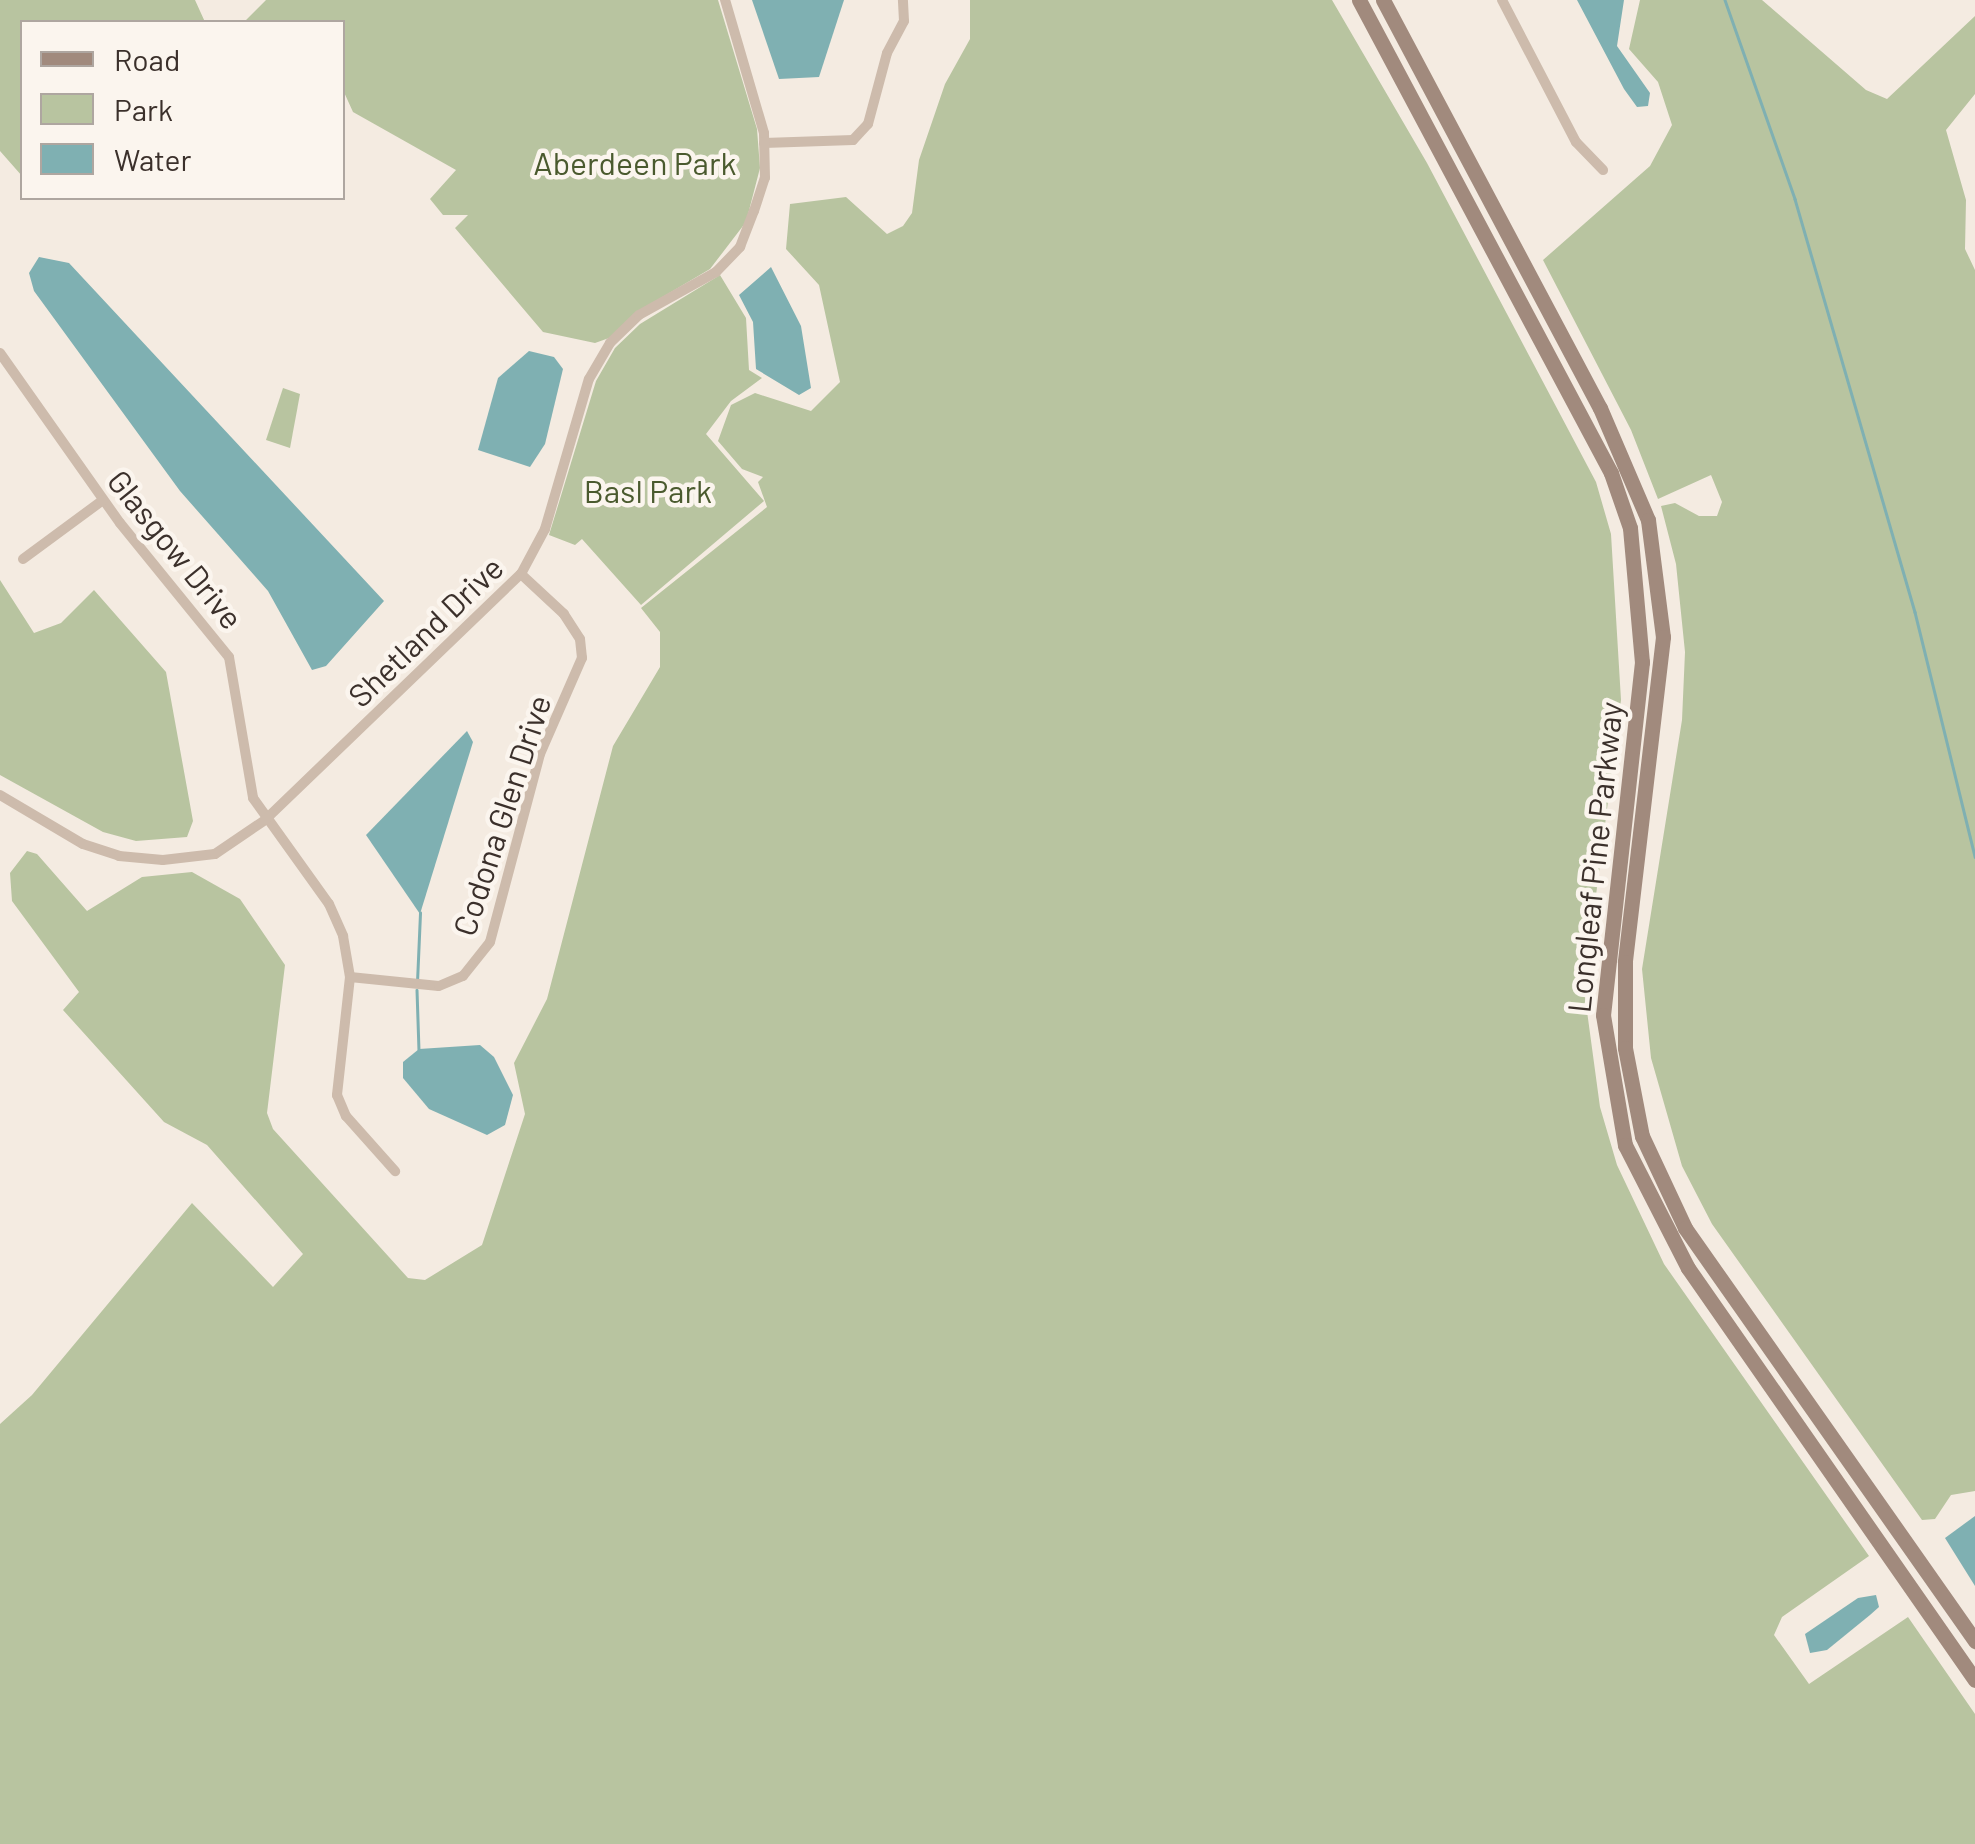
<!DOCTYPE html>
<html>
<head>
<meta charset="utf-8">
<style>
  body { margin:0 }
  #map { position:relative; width:1975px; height:1844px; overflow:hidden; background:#f4ebe1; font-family:Barlow,sans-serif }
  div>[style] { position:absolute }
  .green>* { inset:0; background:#b8c4a0 }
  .water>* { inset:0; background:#7fb0b2 }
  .stream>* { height:2.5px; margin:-1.25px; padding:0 1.25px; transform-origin:1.25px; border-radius:1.25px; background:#7fb0b2 }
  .minor>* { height:10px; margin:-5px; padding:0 5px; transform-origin:5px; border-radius:5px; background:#cdbbac }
  .secondary>* { height:15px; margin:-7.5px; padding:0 7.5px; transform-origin:7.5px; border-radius:7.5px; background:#a18a7d }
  span { translate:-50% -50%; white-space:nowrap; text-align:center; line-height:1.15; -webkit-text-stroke:9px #fbf5ee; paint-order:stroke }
  .park-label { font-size:32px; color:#4a5a2e }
  .street-label { font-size:32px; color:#3b302b }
  .legend { position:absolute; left:20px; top:20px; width:325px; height:180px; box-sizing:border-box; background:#fbf5ee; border:2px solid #aea6a0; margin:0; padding:12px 18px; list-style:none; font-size:30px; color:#3b302b }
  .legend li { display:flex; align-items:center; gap:20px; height:50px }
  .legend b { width:50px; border:2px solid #aea6a0 }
</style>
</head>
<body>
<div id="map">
  <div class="green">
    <i style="clip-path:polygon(0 0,195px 0,205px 22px,22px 22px,22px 176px,0 151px)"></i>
    <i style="clip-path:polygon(266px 0,718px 0,757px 129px,760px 168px,746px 222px,710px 269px,644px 308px,609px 338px,595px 343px,543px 332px,455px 228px,468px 215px,443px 215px,430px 199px,456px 170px,353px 112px,343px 90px,342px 22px,244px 22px)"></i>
    <i style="clip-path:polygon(970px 0,1332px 0,1427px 163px,1596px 482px,1611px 534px,1621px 700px,1584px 989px,1600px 1107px,1617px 1165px,1664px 1264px,1869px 1556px,1782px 1617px,1774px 1635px,1809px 1684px,1908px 1617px,1975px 1714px,1975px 1844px,0 1844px,0 1424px,32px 1395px,192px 1203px,273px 1287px,303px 1254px,207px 1145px,164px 1122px,63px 1010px,79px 992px,12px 901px,10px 873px,27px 851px,37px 854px,87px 911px,142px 877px,192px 872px,240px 899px,285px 965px,267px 1113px,273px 1129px,408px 1278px,425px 1280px,482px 1245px,525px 1114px,514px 1063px,547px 999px,613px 746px,660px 667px,660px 632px,641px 608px,767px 507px,758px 482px,763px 477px,742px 469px,718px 441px,731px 405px,755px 393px,811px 411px,840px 382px,819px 285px,786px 249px,790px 204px,846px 197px,887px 234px,903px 226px,912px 213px,919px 160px,945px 84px,970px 39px)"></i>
    <i style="clip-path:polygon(1640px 0,1762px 0,1866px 90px,1887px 99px,1975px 16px,1975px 94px,1946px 130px,1966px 200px,1965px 249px,1975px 270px,1975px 1491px,1951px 1495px,1935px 1519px,1922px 1520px,1712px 1224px,1682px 1166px,1651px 1058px,1642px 969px,1682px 720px,1685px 652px,1676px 564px,1661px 506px,1675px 503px,1699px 516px,1717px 516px,1722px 502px,1711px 475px,1658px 499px,1631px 430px,1543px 260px,1650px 166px,1672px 125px,1658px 82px,1629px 49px)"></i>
    <i style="clip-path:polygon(720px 275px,746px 318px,749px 370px,762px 378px,731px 401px,706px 434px,764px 501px,641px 605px,582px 539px,575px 545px,549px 535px,596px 381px,615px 348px,640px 324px)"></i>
    <i style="clip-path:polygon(283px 388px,300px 394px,290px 448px,266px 440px)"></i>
    <i style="clip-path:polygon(0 580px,34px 633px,61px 623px,94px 590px,166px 672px,193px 821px,187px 837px,136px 841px,103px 832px,0 775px)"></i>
  </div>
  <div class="water">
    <i style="clip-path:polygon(752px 0,844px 0,819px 77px,779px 79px)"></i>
    <i style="clip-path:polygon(1577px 0,1624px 0,1617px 46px,1650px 93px,1648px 106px,1637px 107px,1624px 89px)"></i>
    <i style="clip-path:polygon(39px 257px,69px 263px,384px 601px,326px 666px,312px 670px,268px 591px,180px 491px,34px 291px,29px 273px)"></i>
    <i style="clip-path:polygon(771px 267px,801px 326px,811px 388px,799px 395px,756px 369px,753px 322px,739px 295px)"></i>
    <i style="clip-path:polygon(529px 351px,554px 357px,563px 369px,545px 444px,530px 467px,478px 450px,498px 378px)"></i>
    <i style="clip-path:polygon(467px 731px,473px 742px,420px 914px,366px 835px)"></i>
    <i style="clip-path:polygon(480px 1045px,494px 1057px,513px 1095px,505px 1125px,487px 1135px,429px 1109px,403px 1078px,403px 1062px,419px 1049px)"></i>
    <i style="clip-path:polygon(1975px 1516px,1975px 1586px,1945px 1538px)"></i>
    <i style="clip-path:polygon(1876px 1595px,1879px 1607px,1870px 1615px,1827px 1650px,1810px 1653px,1805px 1634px,1858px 1598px)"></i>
  </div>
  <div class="stream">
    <i style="left:1725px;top:0;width:211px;rotate:70.6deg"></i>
    <i style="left:1795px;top:199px;width:430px;rotate:73.8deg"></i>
    <i style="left:1915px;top:612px;width:252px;rotate:76.2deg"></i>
    <i style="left:417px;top:982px;width:69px;rotate:-87.5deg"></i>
    <i style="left:417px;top:990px;width:59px;rotate:88.1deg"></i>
  </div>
  <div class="minor">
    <i style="left:1502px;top:0;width:160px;rotate:62.5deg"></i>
    <i style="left:1576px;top:142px;width:39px;rotate:46deg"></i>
    <i style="left:764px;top:143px;width:89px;rotate:-1.9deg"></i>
    <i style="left:853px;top:140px;width:22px;rotate:-47deg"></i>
    <i style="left:868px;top:124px;width:73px;rotate:-75deg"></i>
    <i style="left:887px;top:53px;width:36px;rotate:-62deg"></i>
    <i style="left:904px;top:21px;width:21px;rotate:-93deg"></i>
    <i style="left:0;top:353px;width:208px;rotate:54.8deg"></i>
    <i style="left:120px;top:523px;width:173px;rotate:50.9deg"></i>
    <i style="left:229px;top:657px;width:143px;rotate:80.3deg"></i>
    <i style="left:253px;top:798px;width:130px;rotate:54.4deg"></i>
    <i style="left:329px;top:904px;width:35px;rotate:66deg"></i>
    <i style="left:343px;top:936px;width:42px;rotate:80.3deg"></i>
    <i style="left:350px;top:977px;width:119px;rotate:96.3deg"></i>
    <i style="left:337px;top:1095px;width:23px;rotate:67deg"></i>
    <i style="left:346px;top:1116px;width:74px;rotate:48.3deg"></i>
    <i style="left:23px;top:559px;width:99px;rotate:-36.4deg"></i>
    <i style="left:0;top:795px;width:96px;rotate:30.6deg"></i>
    <i style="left:83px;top:844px;width:38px;rotate:18deg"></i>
    <i style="left:119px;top:856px;width:44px;rotate:5.2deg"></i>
    <i style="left:163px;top:860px;width:52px;rotate:-6.6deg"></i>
    <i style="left:215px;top:854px;width:60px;rotate:-34.2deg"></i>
    <i style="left:265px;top:820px;width:355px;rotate:-43.9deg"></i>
    <i style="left:521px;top:574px;width:51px;rotate:-61.9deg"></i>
    <i style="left:545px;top:529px;width:156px;rotate:-73.7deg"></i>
    <i style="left:589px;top:379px;width:42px;rotate:-59.7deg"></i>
    <i style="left:610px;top:343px;width:40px;rotate:-44deg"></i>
    <i style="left:639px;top:315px;width:88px;rotate:-29.2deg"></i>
    <i style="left:716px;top:272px;width:35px;rotate:-46deg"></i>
    <i style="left:740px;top:247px;width:39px;rotate:-69deg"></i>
    <i style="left:754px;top:211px;width:35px;rotate:-72deg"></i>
    <i style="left:765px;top:178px;width:45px;rotate:-91.3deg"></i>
    <i style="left:764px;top:133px;width:139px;rotate:-106.3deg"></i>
    <i style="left:350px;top:977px;width:89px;rotate:5.8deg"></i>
    <i style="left:439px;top:986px;width:26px;rotate:-23deg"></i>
    <i style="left:463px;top:976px;width:43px;rotate:-51.5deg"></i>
    <i style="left:490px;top:942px;width:195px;rotate:-75.1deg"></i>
    <i style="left:540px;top:754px;width:105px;rotate:-66.4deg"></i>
    <i style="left:582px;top:658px;width:19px;rotate:-96deg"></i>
    <i style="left:580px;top:639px;width:30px;rotate:-123deg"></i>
    <i style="left:564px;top:614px;width:59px;rotate:-137.1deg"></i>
  </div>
  <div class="secondary">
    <i style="left:1359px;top:0;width:536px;rotate:61.95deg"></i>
    <i style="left:1611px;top:473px;width:58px;rotate:70.9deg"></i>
    <i style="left:1630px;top:528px;width:135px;rotate:84.9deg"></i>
    <i style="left:1642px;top:662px;width:355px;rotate:96.3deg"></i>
    <i style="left:1603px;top:1015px;width:132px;rotate:80.4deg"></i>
    <i style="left:1625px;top:1145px;width:138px;rotate:62.9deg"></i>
    <i style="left:1688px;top:1268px;width:502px;rotate:55.14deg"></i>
    <i style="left:1383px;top:0;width:462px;rotate:62deg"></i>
    <i style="left:1600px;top:408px;width:122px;rotate:66.8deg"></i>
    <i style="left:1648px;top:520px;width:118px;rotate:82.7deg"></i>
    <i style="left:1663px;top:637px;width:327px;rotate:96.7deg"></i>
    <i style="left:1625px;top:962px;width:86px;rotate:90deg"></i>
    <i style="left:1625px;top:1048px;width:90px;rotate:79.1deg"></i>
    <i style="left:1642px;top:1136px;width:102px;rotate:64.9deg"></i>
    <i style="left:1685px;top:1228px;width:505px;rotate:54.92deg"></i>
  </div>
  <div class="park-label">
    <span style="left:635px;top:162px">Aberdeen Park</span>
    <span style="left:648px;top:490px">Basl Park</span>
  </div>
  <div class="street-label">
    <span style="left:176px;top:549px;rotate:51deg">Glasgow Drive</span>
    <span style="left:425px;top:631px;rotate:-44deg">Shetland Drive</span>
    <span style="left:501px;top:815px;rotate:-72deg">Codona Glen Drive</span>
    <span style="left:1594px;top:857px;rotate:-84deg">Longleaf Pine Parkway</span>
  </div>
  <ul class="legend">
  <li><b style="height:12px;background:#a18a7d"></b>Road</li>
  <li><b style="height:28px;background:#b8c4a0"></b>Park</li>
  <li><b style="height:28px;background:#7fb0b2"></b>Water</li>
  </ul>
</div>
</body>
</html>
